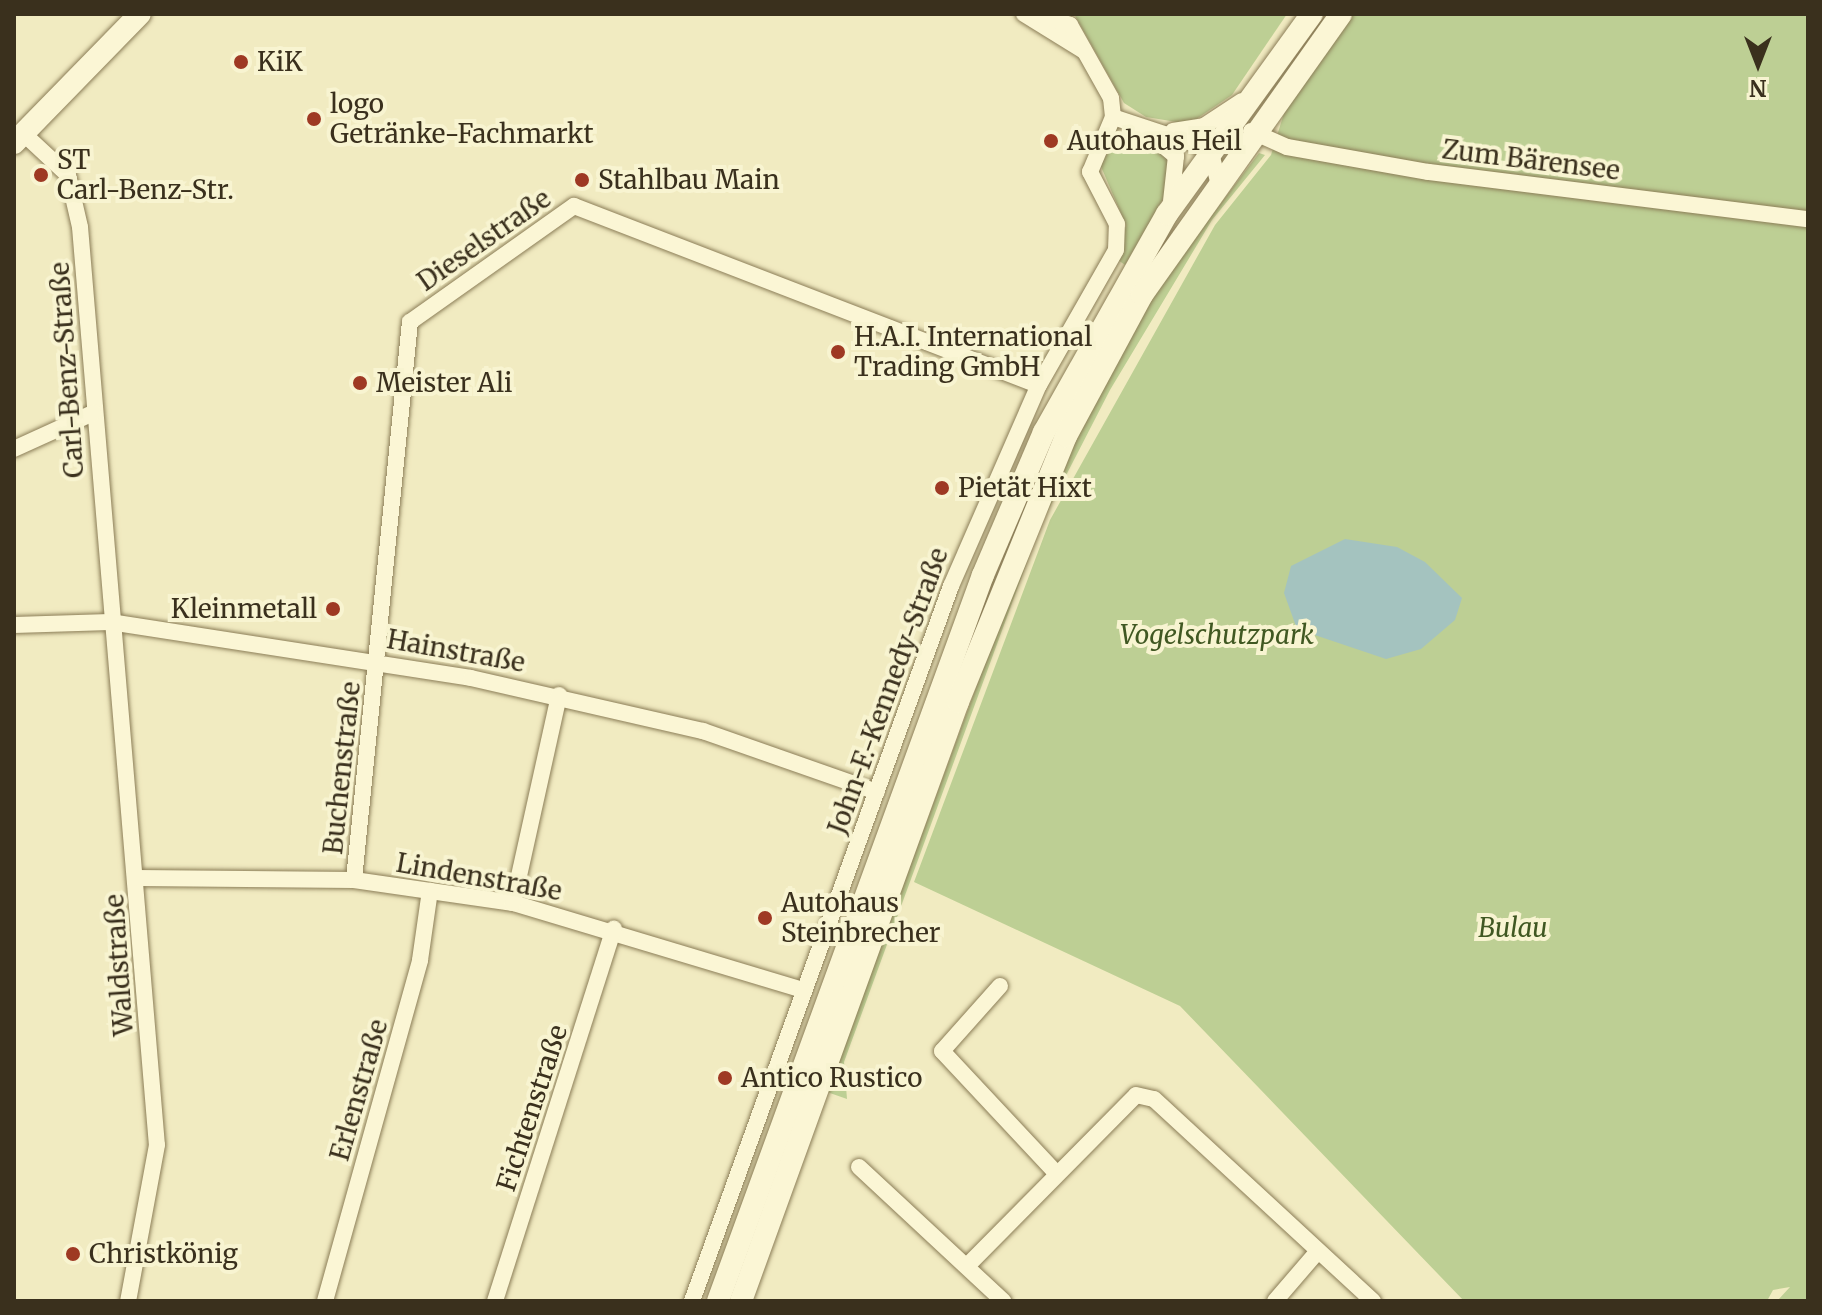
<!DOCTYPE html>
<html>
<head>
<meta charset="utf-8">
<style>
  body { margin:0 }
  #map { position:relative; width:1822px; height:1315px; overflow:hidden; background:#f1ebc1; font-family:Merriweather,serif }
  div>[style] { position:absolute }
  .green>* { inset:0; background:#bdcf94 }
  .water>* { inset:0; background:#a4c3bf }
  .roads { filter:drop-shadow(0 0 2px #8b7d57) drop-shadow(0 0 2px #8b7d57) }
  .street>* { height:16px; margin:-8px; padding:0 8px; transform-origin:8px; border-radius:8px; background:#fbf6d5 }
  .secondary>* { height:22px; margin:-11px; padding:0 11px; transform-origin:11px; border-radius:11px; background:#fbf6d5 }
  .dots>* { width:22px; height:22px; translate:-50% -50%; box-sizing:border-box; border:4px solid #f8f4d1; border-radius:50% }
  span { translate:-50% -50%; white-space:nowrap; text-align:center; line-height:1.15; -webkit-text-stroke:8px #f8f4d1; paint-order:stroke }
  .poi-label { font-size:26px; color:#3a301d }
  .left { translate:0 -50%; text-align:left }
  .right { translate:-100% -50%; text-align:right }
  .street-label { font-size:26px; color:#3a301d }
  .park-label { font-size:26px; color:#405822; font-style:italic }
  .frame { position:absolute; inset:0; border:16px solid #3a301d; pointer-events:none }
  .north { position:absolute; left:1718px; top:24px; width:80px; height:80px; -webkit-text-stroke:6px #f8f4d1; paint-order:stroke; rotate:180deg; font-size:22px; font-weight:700; line-height:32px; text-align:center; color:#3a301d }
  .north::after { content:''; display:block; margin:auto; width:28px; height:36px; background:#3a301d; clip-path:polygon(50% 0,100% 100%,50% 72%,0 100%) }
</style>
</head>
<body>
<div id="map">
  <div class="green">
    <i style="clip-path:polygon(1074px 14px,1287px 14px,1232px 95px,1189px 124px,1146px 117px,1124px 103px)"></i>
    <i style="clip-path:polygon(1352px 14px,1808px 14px,1808px 1301px,1777px 1301px,1790px 1287px,1773px 1290px,1767px 1301px,1464px 1301px,1180px 1006px,914px 882px,1050px 520px,1215px 225px,1271px 155px,1290px 94px)"></i>
    <i style="clip-path:polygon(1127px 136px,1166px 153px,1171px 185px,1125px 265px,1118px 260px,1126px 225px,1099px 162px)"></i>
    <i style="clip-path:polygon(1259px 153px,1265px 155px,1212px 220px,1110px 390px,1041px 524px,844px 1062px,847px 1099px,827px 1092px,1047px 495px,1149px 298px)"></i>
  </div>
  <div class="water">
    <i style="clip-path:polygon(1345px 539px,1397px 547px,1425px 562px,1462px 598px,1455px 620px,1421px 649px,1386px 659px,1297px 629px,1284px 593px,1291px 566px)"></i>
  </div>
  <div class="roads">
    <div class="street">
      <i style="left:1024px;top:14px;width:70px;rotate:31.7deg"></i>
      <i style="left:1113px;top:117px;width:102px;rotate:18.3deg"></i>
      <i style="left:1210px;top:149px;width:34px;rotate:76deg"></i>
      <i style="left:1173px;top:131px;width:31px;rotate:-9deg"></i>
      <i style="left:1204px;top:126px;width:45px;rotate:-33.3deg"></i>
      <i style="left:1251px;top:131px;width:39px;rotate:24deg"></i>
      <i style="left:1287px;top:147px;width:144px;rotate:10deg"></i>
      <i style="left:1429px;top:172px;width:382px;rotate:7.1deg"></i>
      <i style="left:1147px;top:132px;width:38px;rotate:40deg"></i>
      <i style="left:1176px;top:156px;width:45px;rotate:96.3deg"></i>
      <i style="left:24px;top:134px;width:60px;rotate:43deg"></i>
      <i style="left:68px;top:175px;width:53px;rotate:77deg"></i>
      <i style="left:80px;top:227px;width:921px;rotate:85.21deg"></i>
      <i style="left:157px;top:1145px;width:159px;rotate:100.5deg"></i>
      <i style="left:14px;top:449px;width:87px;rotate:-24.5deg"></i>
      <i style="left:14px;top:625px;width:96px;rotate:-1.8deg"></i>
      <i style="left:110px;top:622px;width:365px;rotate:8.8deg"></i>
      <i style="left:471px;top:678px;width:238px;rotate:12.9deg"></i>
      <i style="left:703px;top:731px;width:184px;rotate:19.3deg"></i>
      <i style="left:137px;top:878px;width:217px;rotate:0.5deg"></i>
      <i style="left:354px;top:880px;width:161px;rotate:8.2deg"></i>
      <i style="left:513px;top:903px;width:303px;rotate:16.7deg"></i>
      <i style="left:354px;top:880px;width:561px;rotate:-84.27deg"></i>
      <i style="left:410px;top:322px;width:201px;rotate:-35.3deg"></i>
      <i style="left:574px;top:206px;width:498px;rotate:21.1deg"></i>
      <i style="left:513px;top:903px;width:213px;rotate:-77.5deg"></i>
      <i style="left:1000px;top:986px;width:87px;rotate:131.7deg"></i>
      <i style="left:942px;top:1051px;width:168px;rotate:46.9deg"></i>
      <i style="left:859px;top:1167px;width:197px;rotate:42.9deg"></i>
      <i style="left:967px;top:1266px;width:240px;rotate:-45.3deg"></i>
      <i style="left:1136px;top:1095px;width:18px;rotate:13deg"></i>
      <i style="left:1154px;top:1099px;width:298px;rotate:42.7deg"></i>
      <i style="left:325px;top:1301px;width:354px;rotate:-74.4deg"></i>
      <i style="left:420px;top:960px;width:70px;rotate:-81.8deg"></i>
      <i style="left:495px;top:1301px;width:391px;rotate:-72.3deg"></i>
      <i style="left:692px;top:1301px;width:760px;rotate:-70.09deg"></i>
      <i style="left:951px;top:586px;width:219px;rotate:-66.4deg"></i>
      <i style="left:1039px;top:385px;width:155px;rotate:-60.3deg"></i>
      <i style="left:1116px;top:250px;width:26px;rotate:-88deg"></i>
      <i style="left:1117px;top:224px;width:59px;rotate:-117.4deg"></i>
      <i style="left:1090px;top:172px;width:60px;rotate:-67.3deg"></i>
      <i style="left:1113px;top:117px;width:19px;rotate:-96deg"></i>
      <i style="left:1111px;top:98px;width:84px;rotate:-119.3deg"></i>
      <i style="left:1070px;top:25px;width:32px;rotate:-160deg"></i>
      <i style="left:1275px;top:1301px;width:66px;rotate:-49.3deg"></i>
    </div>
    <div class="secondary">
      <i style="left:14px;top:143px;width:180px;rotate:-45.7deg"></i>
      <i style="left:718px;top:1301px;width:773px;rotate:-69.95deg"></i>
      <i style="left:983px;top:575px;width:155px;rotate:-66.9deg"></i>
      <i style="left:1044px;top:432px;width:250px;rotate:-60.6deg"></i>
      <i style="left:1167px;top:214px;width:247px;rotate:-54.1deg"></i>
      <i style="left:741px;top:1301px;width:637px;rotate:-70.09deg"></i>
      <i style="left:958px;top:702px;width:287px;rotate:-67.9deg"></i>
      <i style="left:1066px;top:436px;width:160px;rotate:-61.7deg"></i>
      <i style="left:1142px;top:295px;width:344px;rotate:-54.7deg"></i>
    </div>
  </div>
  <div class="dots">
    <i style="left:241px;top:62px;background:#9e3923"></i>
    <i style="left:314px;top:119px;background:#9e3923"></i>
    <i style="left:1051px;top:141px;background:#9e3923"></i>
    <i style="left:41px;top:175px;background:#9e3923"></i>
    <i style="left:582px;top:180px;background:#9e3923"></i>
    <i style="left:838px;top:352px;background:#9e3923"></i>
    <i style="left:360px;top:383px;background:#9e3923"></i>
    <i style="left:942px;top:488px;background:#9e3923"></i>
    <i style="left:333px;top:609px;background:#9e3923"></i>
    <i style="left:765px;top:918px;background:#9e3923"></i>
    <i style="left:725px;top:1078px;background:#9e3923"></i>
    <i style="left:73px;top:1254px;background:#9e3923"></i>
  </div>
  <div class="poi-label">
    <span class="left" style="left:257px;top:62px">KiK</span>
    <span class="left" style="left:330px;top:119px">logo<br>Getränke-Fachmarkt</span>
    <span class="left" style="left:1067px;top:141px">Autohaus Heil</span>
    <span class="left" style="left:57px;top:175px">ST<br>Carl-Benz-Str.</span>
    <span class="left" style="left:598px;top:180px">Stahlbau Main</span>
    <span class="left" style="left:854px;top:352px">H.A.I. International<br>Trading GmbH</span>
    <span class="left" style="left:376px;top:383px">Meister Ali</span>
    <span class="left" style="left:958px;top:488px">Pietät Hixt</span>
    <span class="right" style="left:317px;top:609px">Kleinmetall</span>
    <span class="left" style="left:781px;top:918px">Autohaus<br>Steinbrecher</span>
    <span class="left" style="left:741px;top:1078px">Antico Rustico</span>
    <span class="left" style="left:89px;top:1254px">Christkönig</span>
  </div>
  <div class="street-label">
    <span style="left:1531px;top:160px;rotate:7deg">Zum Bärensee</span>
    <span style="left:484px;top:240px;rotate:-35deg">Dieselstraße</span>
    <span style="left:67px;top:370px;rotate:-94deg">Carl-Benz-Straße</span>
    <span style="left:456px;top:651px;rotate:10deg">Hainstraße</span>
    <span style="left:888px;top:691px;rotate:-70deg">John-F.-Kennedy-Straße</span>
    <span style="left:342px;top:768px;rotate:-84deg">Buchenstraße</span>
    <span style="left:479px;top:877px;rotate:10deg">Lindenstraße</span>
    <span style="left:119px;top:965px;rotate:-94deg">Waldstraße</span>
    <span style="left:359px;top:1090px;rotate:-74deg">Erlenstraße</span>
    <span style="left:532px;top:1108px;rotate:-72deg">Fichtenstraße</span>
  </div>
  <div class="park-label">
    <span style="left:1217px;top:635px">Vogelschutzpark</span>
    <span style="left:1513px;top:928px">Bulau</span>
  </div>
  <div class="frame"></div>
  <div class="north">N</div>
</div>
</body>
</html>
